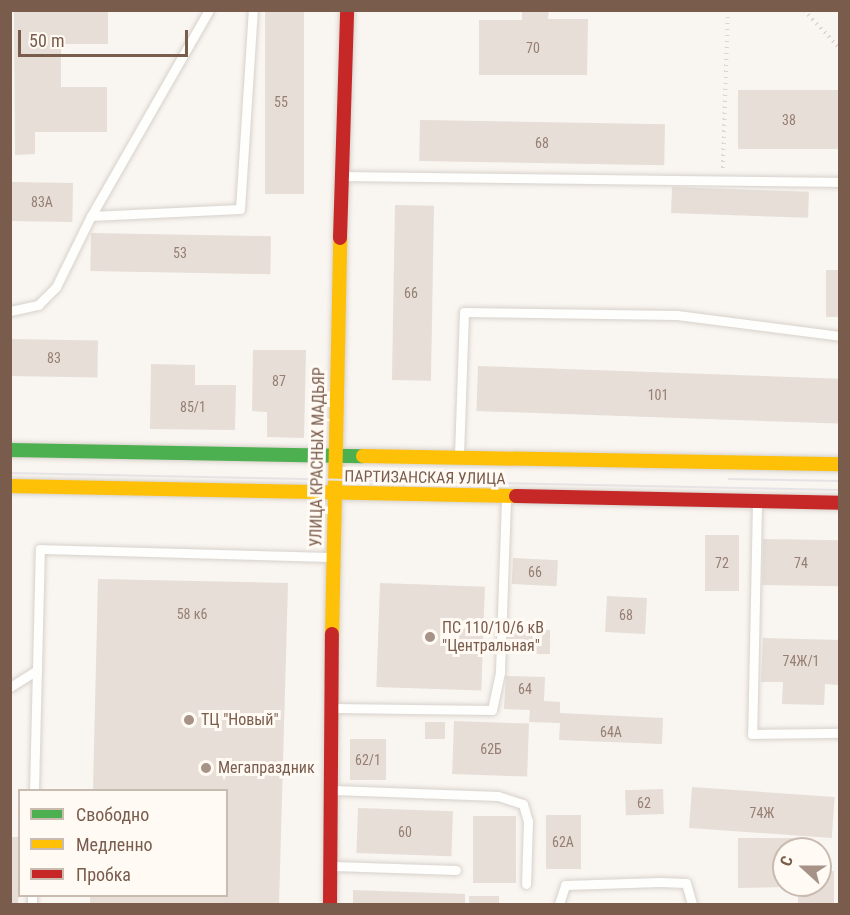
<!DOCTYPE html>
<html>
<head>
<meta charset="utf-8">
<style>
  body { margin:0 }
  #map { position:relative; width:850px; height:915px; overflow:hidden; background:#f9f5f0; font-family:"Roboto Condensed",sans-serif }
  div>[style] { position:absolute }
  .building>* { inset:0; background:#e6ded7; transform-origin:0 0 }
  .path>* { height:4px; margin-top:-2px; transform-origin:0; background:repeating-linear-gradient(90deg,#dcd5d0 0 1.5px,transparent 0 6px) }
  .roads { filter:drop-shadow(0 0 2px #d7d1cb) drop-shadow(0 0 2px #d7d1cb) }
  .lane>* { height:9px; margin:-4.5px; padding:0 4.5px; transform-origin:4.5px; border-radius:4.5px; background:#fefefd }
  .fast>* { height:14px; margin:-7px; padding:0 7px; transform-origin:7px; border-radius:7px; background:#4caf50 }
  .slow>* { height:14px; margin:-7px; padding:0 7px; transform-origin:7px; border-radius:7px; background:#ffc107 }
  .jam>* { height:14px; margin:-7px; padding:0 7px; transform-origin:7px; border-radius:7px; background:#c62828 }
  .tram>* { height:1.5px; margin:-0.75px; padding:0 0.75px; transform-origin:0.75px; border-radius:0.75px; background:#e6e3e7 }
  .dots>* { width:16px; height:16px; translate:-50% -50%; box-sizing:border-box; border:3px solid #fffaf3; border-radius:50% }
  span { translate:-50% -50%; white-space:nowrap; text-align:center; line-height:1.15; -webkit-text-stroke:6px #fffaf3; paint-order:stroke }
  .number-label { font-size:14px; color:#977e72 }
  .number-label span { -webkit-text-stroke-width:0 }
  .street-label { font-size:16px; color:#7a5c4d }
  .poi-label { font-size:16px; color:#7a5c4d }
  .left { translate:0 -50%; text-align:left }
  .frame { position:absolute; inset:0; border:12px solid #7a5c4d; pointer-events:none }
  .legend { position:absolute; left:18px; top:789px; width:210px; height:108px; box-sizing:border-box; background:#fffaf3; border:2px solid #cabbb1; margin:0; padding:8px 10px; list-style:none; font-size:18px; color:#7a5c4d }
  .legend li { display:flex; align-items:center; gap:12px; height:30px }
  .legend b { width:30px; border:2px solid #cabbb1 }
  .north { position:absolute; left:772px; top:837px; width:60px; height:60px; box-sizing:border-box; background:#fffaf3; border:2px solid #cabbb1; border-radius:50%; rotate:291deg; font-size:16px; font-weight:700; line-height:24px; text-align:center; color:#7a5c4d }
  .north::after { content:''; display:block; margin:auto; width:21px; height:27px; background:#a69286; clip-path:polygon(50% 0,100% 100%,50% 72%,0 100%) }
  .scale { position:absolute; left:18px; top:30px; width:170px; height:27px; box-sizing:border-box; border:3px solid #7a5c4d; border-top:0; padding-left:8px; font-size:18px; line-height:21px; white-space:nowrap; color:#7a5c4d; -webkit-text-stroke:4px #fffaf3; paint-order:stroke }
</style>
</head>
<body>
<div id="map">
  <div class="building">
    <i style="clip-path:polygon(14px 10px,108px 10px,108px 44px,61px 44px,61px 87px,107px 87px,107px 132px,35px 132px,35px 154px,15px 155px)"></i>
    <i style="left:265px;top:10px;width:39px;height:184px"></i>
    <i style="clip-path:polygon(522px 10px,549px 10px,548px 19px,588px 19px,587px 75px,479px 75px,479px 20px,522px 20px)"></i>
    <i style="left:738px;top:90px;width:102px;height:59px"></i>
    <i style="left:420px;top:120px;width:245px;height:41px;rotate:1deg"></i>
    <i style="left:10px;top:182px;width:63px;height:39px;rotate:1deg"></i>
    <i style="left:672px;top:187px;width:137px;height:26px;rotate:2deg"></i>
    <i style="left:395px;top:205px;width:39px;height:175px;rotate:1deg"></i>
    <i style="left:91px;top:233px;width:180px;height:38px;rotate:1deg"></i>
    <i style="left:826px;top:270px;width:14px;height:47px"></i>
    <i style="left:10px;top:339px;width:88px;height:37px;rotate:1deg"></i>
    <i style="clip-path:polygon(253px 350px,306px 350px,304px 438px,267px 437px,267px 412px,252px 411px)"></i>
    <i style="clip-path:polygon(151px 364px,195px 365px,195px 385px,236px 385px,235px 430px,150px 429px)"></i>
    <i style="left:478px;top:366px;width:362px;height:45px;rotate:2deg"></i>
    <i style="left:705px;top:535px;width:34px;height:56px"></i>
    <i style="left:763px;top:539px;width:77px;height:46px;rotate:1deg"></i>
    <i style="left:513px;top:558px;width:45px;height:26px;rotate:3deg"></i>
    <i style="clip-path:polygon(98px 579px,288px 583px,279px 904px,90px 904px,90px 896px,226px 896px,226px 790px,93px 790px)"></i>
    <i style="left:380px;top:583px;width:105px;height:104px;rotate:2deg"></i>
    <i style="left:607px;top:596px;width:40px;height:36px;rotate:3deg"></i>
    <i style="left:504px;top:630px;width:46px;height:24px"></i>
    <i style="clip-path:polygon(763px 638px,840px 640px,840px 685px,825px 684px,824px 705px,782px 704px,783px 682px,761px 682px)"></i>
    <i style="clip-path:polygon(506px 676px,545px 677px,544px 701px,560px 702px,560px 713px,663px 718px,662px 744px,559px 740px,560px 723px,529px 722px,530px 710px,504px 709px)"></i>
    <i style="left:454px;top:721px;width:75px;height:53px;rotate:2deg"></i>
    <i style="left:425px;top:722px;width:20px;height:17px"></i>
    <i style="left:350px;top:739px;width:36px;height:41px"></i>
    <i style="left:692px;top:787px;width:143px;height:41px;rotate:4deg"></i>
    <i style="left:663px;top:789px;width:25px;height:38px;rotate:88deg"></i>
    <i style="left:358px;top:808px;width:95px;height:45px;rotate:2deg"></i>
    <i style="left:546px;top:815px;width:35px;height:54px"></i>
    <i style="left:473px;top:816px;width:43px;height:67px"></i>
    <i style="clip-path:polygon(10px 837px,20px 837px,18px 904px,10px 904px)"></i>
    <i style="clip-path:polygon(738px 838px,793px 838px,793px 849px,784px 849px,784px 887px,738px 888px)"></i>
    <i style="clip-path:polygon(820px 871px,834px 871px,834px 904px,798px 904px,798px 885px,820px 885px)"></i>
    <i style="clip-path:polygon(353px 890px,465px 894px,465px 904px,353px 904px)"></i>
    <i style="left:469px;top:896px;width:30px;height:8px"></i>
  </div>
  <div class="path">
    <i style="left:804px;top:10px;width:53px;rotate:47.3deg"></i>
    <i style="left:723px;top:168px;width:158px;rotate:-88.2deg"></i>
  </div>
  <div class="roads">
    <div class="lane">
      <i style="left:209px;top:10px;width:237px;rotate:119.8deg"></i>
      <i style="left:91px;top:216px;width:149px;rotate:-2.7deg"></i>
      <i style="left:240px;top:209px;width:199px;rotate:-86.3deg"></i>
      <i style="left:345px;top:176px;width:495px;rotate:0.7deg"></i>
      <i style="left:10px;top:311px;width:29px;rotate:-12deg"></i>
      <i style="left:38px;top:305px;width:25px;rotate:-45deg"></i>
      <i style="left:56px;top:287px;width:79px;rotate:-63.8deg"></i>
      <i style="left:459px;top:455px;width:143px;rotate:-88deg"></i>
      <i style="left:464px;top:312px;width:213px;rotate:0.8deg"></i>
      <i style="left:677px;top:315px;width:164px;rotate:7.3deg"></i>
      <i style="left:757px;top:504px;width:230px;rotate:91.2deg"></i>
      <i style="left:752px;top:734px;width:88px;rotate:-0.7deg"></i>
      <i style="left:10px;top:687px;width:32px;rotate:-32deg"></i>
      <i style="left:334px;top:708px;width:158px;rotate:0.7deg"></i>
      <i style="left:492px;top:710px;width:40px;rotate:-78deg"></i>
      <i style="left:500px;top:671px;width:172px;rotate:-88deg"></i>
      <i style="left:34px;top:790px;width:241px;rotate:-88.6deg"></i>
      <i style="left:40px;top:549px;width:293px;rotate:1.6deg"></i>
      <i style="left:333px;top:790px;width:165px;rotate:2.1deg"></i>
      <i style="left:498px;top:796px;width:26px;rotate:18deg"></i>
      <i style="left:523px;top:804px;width:18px;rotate:74deg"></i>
      <i style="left:528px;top:821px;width:63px;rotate:91.8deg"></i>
      <i style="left:333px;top:866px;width:123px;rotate:1.9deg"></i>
      <i style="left:32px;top:904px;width:8px;rotate:-90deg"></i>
      <i style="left:559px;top:904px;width:20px;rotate:-72deg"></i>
      <i style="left:565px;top:885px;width:95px;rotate:-1.8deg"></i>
      <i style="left:660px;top:882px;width:26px;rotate:2deg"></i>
      <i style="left:686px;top:883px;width:22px;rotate:74deg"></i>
    </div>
    <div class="fast">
      <i style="left:10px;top:450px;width:353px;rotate:1deg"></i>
    </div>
    <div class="slow">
      <i style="left:363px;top:456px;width:477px;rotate:1deg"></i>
      <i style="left:10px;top:486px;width:506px;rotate:1.13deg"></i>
      <i style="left:332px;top:634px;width:396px;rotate:-88.8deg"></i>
    </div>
    <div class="jam">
      <i style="left:340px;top:238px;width:228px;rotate:-88.2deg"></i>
      <i style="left:516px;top:496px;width:324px;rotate:1.2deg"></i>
      <i style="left:330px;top:904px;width:270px;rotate:-89.6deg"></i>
    </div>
  </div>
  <div class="tram">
    <i style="left:10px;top:473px;width:830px;rotate:1.17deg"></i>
    <i style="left:729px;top:479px;width:111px;rotate:1deg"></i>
  </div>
  <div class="dots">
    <i style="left:430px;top:637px;background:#a69286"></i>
    <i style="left:189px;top:720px;background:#a69286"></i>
    <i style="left:206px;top:768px;background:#a69286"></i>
  </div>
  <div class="number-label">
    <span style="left:533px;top:48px">70</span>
    <span style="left:281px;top:102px">55</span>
    <span style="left:789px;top:120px">38</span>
    <span style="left:542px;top:143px">68</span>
    <span style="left:42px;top:202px">83А</span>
    <span style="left:180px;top:253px">53</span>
    <span style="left:411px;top:293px">66</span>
    <span style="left:54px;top:358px">83</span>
    <span style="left:279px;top:381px">87</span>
    <span style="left:658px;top:395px">101</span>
    <span style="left:193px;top:407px">85/1</span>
    <span style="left:722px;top:563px">72</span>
    <span style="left:801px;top:563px">74</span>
    <span style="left:535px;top:572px">66</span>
    <span style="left:192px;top:614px">58 к6</span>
    <span style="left:626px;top:615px">68</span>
    <span style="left:801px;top:661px">74Ж/1</span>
    <span style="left:525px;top:689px">64</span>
    <span style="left:611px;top:732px">64А</span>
    <span style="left:491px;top:749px">62Б</span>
    <span style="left:368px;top:760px">62/1</span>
    <span style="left:644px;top:803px">62</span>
    <span style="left:762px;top:813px">74Ж</span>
    <span style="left:405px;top:832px">60</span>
    <span style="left:563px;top:842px">62А</span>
  </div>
  <div class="street-label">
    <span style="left:318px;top:457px;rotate:-89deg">УЛИЦА КРАСНЫХ МАДЬЯР</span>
    <span style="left:425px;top:478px;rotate:1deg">ПАРТИЗАНСКАЯ УЛИЦА</span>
  </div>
  <div class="poi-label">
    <span class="left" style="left:442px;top:637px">ПС 110/10/6 кВ<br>"Центральная"</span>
    <span class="left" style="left:201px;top:720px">ТЦ "Новый"</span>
    <span class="left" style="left:218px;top:768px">Мегапраздник</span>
  </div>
  <div class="frame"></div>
  <ul class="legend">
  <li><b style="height:8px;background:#4caf50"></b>Свободно</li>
  <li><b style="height:8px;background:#ffc107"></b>Медленно</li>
  <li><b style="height:8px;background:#c62828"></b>Пробка</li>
  </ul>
  <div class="north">С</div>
  <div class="scale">50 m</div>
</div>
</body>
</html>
